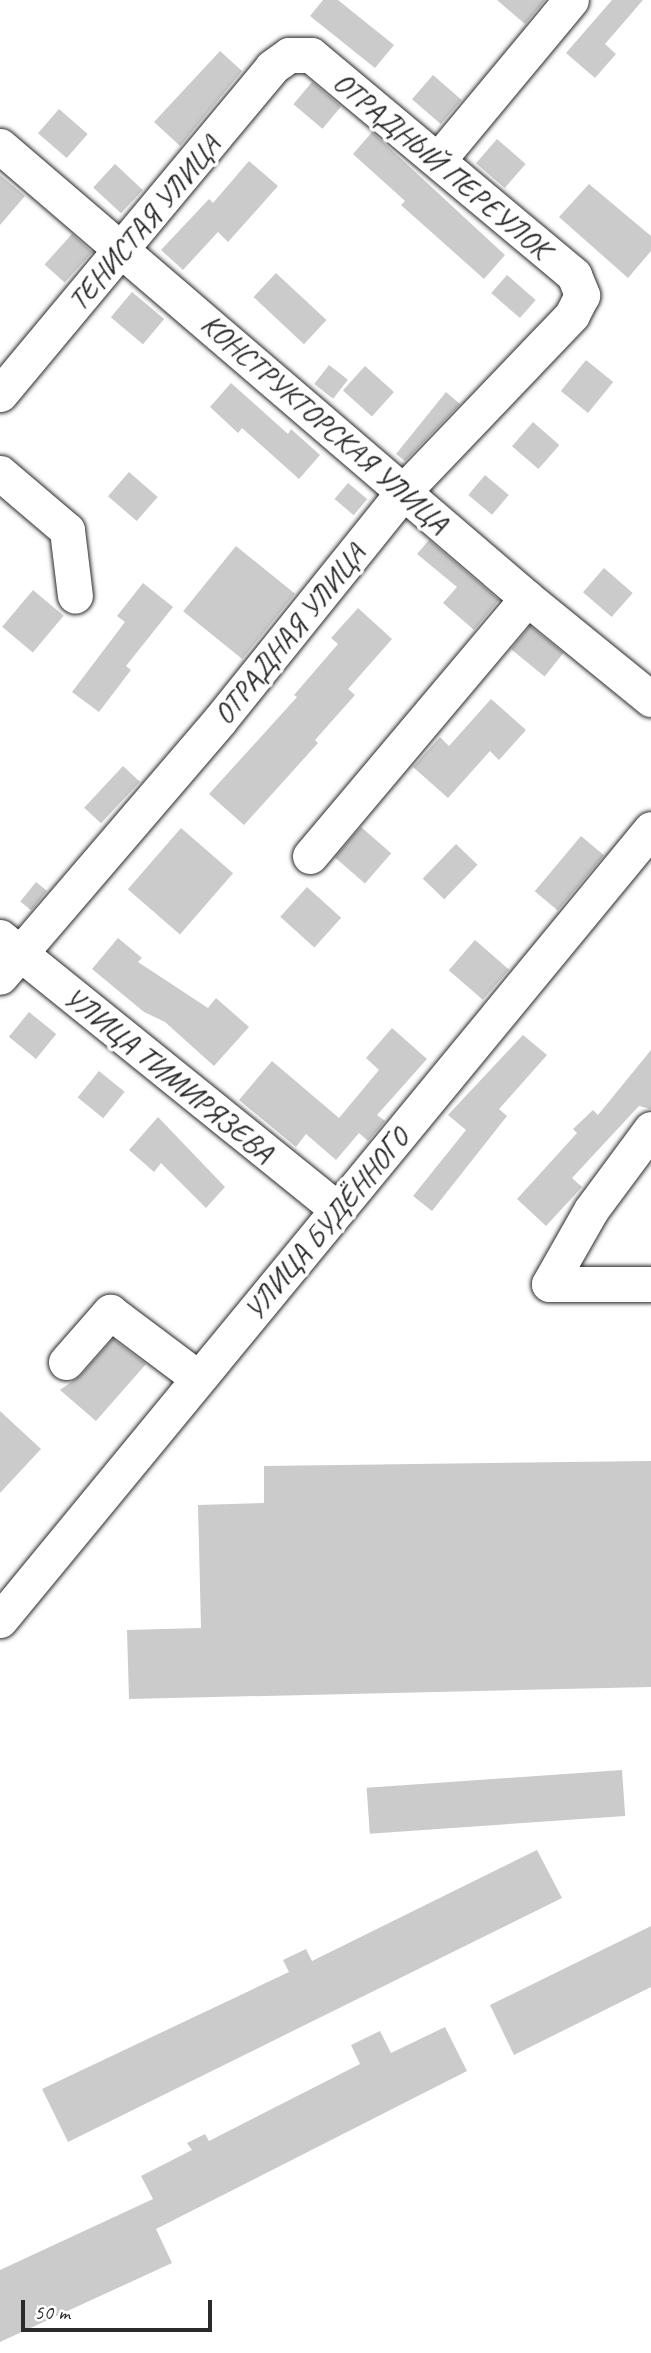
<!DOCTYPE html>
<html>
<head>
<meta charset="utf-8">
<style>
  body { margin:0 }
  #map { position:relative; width:651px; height:2353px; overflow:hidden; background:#fff; font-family:Caveat,sans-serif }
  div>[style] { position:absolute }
  .building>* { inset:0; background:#cbcbcb; transform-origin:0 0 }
  .roads { filter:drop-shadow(0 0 2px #2b2b2b) drop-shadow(0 0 2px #2b2b2b) }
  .minor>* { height:35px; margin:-17.5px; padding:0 17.5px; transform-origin:17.5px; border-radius:17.5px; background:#fff }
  span { translate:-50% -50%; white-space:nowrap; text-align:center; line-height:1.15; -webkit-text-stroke:7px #fff; paint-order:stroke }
  .street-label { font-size:30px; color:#2b2b2b }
  .scale { position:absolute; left:21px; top:2300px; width:191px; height:32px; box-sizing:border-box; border:4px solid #2b2b2b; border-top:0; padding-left:9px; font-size:21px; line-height:24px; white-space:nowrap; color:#2b2b2b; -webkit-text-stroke:5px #fff; paint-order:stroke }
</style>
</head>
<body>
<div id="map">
  <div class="building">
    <i style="clip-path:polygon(323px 0,338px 0,394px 45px,375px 68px,310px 16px)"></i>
    <i style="clip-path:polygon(497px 0,545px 0,525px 24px)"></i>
    <i style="clip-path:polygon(612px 0,643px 0,605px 44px,616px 54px,595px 78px,566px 53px)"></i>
    <i style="clip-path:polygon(220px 51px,242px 71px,180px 146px,154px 122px)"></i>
    <i style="left:433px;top:75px;width:38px;height:32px;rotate:41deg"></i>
    <i style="left:312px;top:82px;width:38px;height:29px;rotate:40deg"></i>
    <i style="left:59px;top:109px;width:38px;height:32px;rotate:41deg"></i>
    <i style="clip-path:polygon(372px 132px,505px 255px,484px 279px,401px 205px,405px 201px,353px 154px)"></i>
    <i style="left:497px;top:139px;width:38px;height:32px;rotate:41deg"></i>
    <i style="clip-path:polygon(249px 161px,278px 186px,228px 242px,218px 232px,183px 270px,161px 250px,209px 199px,213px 203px)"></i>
    <i style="left:115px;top:164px;width:38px;height:32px;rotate:43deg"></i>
    <i style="clip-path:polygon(0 175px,25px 196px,0 225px)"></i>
    <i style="clip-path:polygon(589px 184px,651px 236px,651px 251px,628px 278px,559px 217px)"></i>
    <i style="left:72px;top:234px;width:27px;height:41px;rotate:42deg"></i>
    <i style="left:276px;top:273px;width:69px;height:33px;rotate:43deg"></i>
    <i style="left:507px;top:275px;width:38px;height:24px;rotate:41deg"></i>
    <i style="left:132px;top:292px;width:42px;height:33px;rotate:40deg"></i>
    <i style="left:586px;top:360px;width:35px;height:40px;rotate:39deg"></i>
    <i style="left:329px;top:365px;width:24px;height:24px;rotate:38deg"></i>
    <i style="left:365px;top:366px;width:39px;height:33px;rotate:42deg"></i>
    <i style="clip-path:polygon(231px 383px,288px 434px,291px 429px,320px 455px,299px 479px,242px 428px,238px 433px,210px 407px)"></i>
    <i style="clip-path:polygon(446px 392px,460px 404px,405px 461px,396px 454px)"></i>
    <i style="left:533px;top:422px;width:35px;height:32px;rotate:41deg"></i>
    <i style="left:129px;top:472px;width:38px;height:32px;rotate:41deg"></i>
    <i style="left:485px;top:475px;width:31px;height:26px;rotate:40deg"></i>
    <i style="left:348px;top:483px;width:25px;height:21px;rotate:40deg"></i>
    <i style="clip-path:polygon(429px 540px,499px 600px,474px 630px,443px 603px,457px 587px,417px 554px)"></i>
    <i style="left:236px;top:546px;width:76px;height:84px;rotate:39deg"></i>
    <i style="left:604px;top:568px;width:38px;height:32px;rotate:41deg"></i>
    <i style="clip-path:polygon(143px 583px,173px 607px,126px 666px,131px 670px,99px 712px,72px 692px,125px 622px,117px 616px)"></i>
    <i style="left:33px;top:590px;width:40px;height:48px;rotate:40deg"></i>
    <i style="clip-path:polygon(358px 608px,392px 639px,348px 689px,355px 695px,315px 740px,318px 743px,244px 825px,209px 794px,297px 697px,294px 695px,338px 644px,331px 638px)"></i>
    <i style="left:530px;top:626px;width:43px;height:30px;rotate:39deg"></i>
    <i style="clip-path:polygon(491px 699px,526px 730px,499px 760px,490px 751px,448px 798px,413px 767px,440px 737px,449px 746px)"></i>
    <i style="left:123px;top:766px;width:23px;height:57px;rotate:43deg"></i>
    <i style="left:361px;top:827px;width:40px;height:40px;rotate:41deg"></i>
    <i style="left:181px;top:828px;width:69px;height:81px;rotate:41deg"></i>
    <i style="left:581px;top:836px;width:30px;height:72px;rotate:40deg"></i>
    <i style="left:456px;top:844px;width:30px;height:48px;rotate:44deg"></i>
    <i style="left:36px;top:882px;width:14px;height:25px;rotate:39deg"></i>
    <i style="left:307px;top:887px;width:46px;height:40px;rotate:42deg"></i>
    <i style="clip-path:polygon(118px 938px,142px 958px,138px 962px,208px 1008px,216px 998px,249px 1027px,214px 1066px,165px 1022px,144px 1012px,92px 969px)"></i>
    <i style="left:475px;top:940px;width:45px;height:40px;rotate:41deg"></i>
    <i style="left:29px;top:1012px;width:35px;height:32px;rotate:39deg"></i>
    <i style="clip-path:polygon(392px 1028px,427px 1059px,377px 1115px,385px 1121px,368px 1141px,359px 1133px,336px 1160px,306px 1134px,296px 1147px,239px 1100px,272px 1061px,339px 1118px,379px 1070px,366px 1058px)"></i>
    <i style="clip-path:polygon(523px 1035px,547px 1055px,499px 1109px,507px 1116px,432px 1211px,413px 1196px,466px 1130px,448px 1115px)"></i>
    <i style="clip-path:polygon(651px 1050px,651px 1109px,639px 1106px,572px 1178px,582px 1187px,546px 1226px,517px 1199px,577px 1133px,573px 1129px,593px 1110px,598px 1115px)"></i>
    <i style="left:99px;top:1071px;width:33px;height:34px;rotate:39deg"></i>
    <i style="clip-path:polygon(158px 1117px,225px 1187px,206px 1208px,161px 1163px,154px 1172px,129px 1150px)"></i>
    <i style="clip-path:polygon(113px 1339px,146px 1364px,96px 1421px,60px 1390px,81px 1375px)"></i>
    <i style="clip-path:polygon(0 1411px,41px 1449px,0 1493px)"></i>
    <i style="clip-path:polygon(651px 1461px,651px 1687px,129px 1699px,127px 1630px,201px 1628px,198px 1505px,264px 1503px,264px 1466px)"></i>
    <i style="left:622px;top:1770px;width:46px;height:256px;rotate:86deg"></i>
    <i style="clip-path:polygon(537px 1850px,562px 1898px,68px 2142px,42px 2089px,289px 1972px,283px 1960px,306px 1949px,312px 1961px)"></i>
    <i style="clip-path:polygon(651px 1926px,651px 1987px,514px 2055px,490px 2005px)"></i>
    <i style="clip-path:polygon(445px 2027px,467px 2071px,156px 2229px,172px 2263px,0 2342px,0 2270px,153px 2199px,141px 2176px,192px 2150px,187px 2143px,205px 2134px,209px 2141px,360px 2064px,351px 2045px,380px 2031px,391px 2053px)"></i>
  </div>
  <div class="roads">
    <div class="minor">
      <i style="left:0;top:146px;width:694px;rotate:40.62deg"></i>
      <i style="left:527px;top:598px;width:160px;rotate:39.2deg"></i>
      <i style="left:438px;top:160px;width:208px;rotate:-50.3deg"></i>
      <i style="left:0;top:394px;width:425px;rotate:-50.2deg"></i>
      <i style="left:272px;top:67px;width:21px;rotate:-35deg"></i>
      <i style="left:289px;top:55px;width:22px"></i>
      <i style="left:311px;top:55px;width:343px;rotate:39.9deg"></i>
      <i style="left:574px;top:275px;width:22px;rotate:68deg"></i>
      <i style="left:582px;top:295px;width:22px;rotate:117deg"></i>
      <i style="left:572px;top:315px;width:243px;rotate:133.7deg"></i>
      <i style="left:404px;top:491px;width:294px;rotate:128.8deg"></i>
      <i style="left:220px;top:720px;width:338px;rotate:130.6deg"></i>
      <i style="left:0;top:473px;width:88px;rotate:40.4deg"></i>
      <i style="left:67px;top:530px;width:66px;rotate:83.1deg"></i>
      <i style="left:310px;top:856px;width:337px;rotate:-49.9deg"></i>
      <i style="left:0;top:937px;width:434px;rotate:38.9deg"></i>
      <i style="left:651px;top:1129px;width:101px;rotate:126.5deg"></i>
      <i style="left:591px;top:1210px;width:85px;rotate:119.6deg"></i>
      <i style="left:549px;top:1284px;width:102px"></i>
      <i style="left:66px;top:1362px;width:67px;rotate:-48.7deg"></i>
      <i style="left:110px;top:1312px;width:110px;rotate:36.9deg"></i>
      <i style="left:0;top:1620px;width:1024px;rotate:-50.55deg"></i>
    </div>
  </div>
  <div class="street-label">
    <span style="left:442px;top:165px;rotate:40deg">ОТРАДНЫЙ ПЕРЕУЛОК</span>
    <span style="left:144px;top:223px;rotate:-50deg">ТЕНИСТАЯ УЛИЦА</span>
    <span style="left:325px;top:423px;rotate:41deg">КОНСТРУКТОРСКАЯ УЛИЦА</span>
    <span style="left:289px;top:634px;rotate:-51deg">ОТРАДНАЯ УЛИЦА</span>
    <span style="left:169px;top:1074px;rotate:39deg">УЛИЦА ТИМИРЯЗЕВА</span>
    <span style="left:326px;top:1224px;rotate:-50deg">УЛИЦА БУДЁННОГО</span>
  </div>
  <div class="scale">50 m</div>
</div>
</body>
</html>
